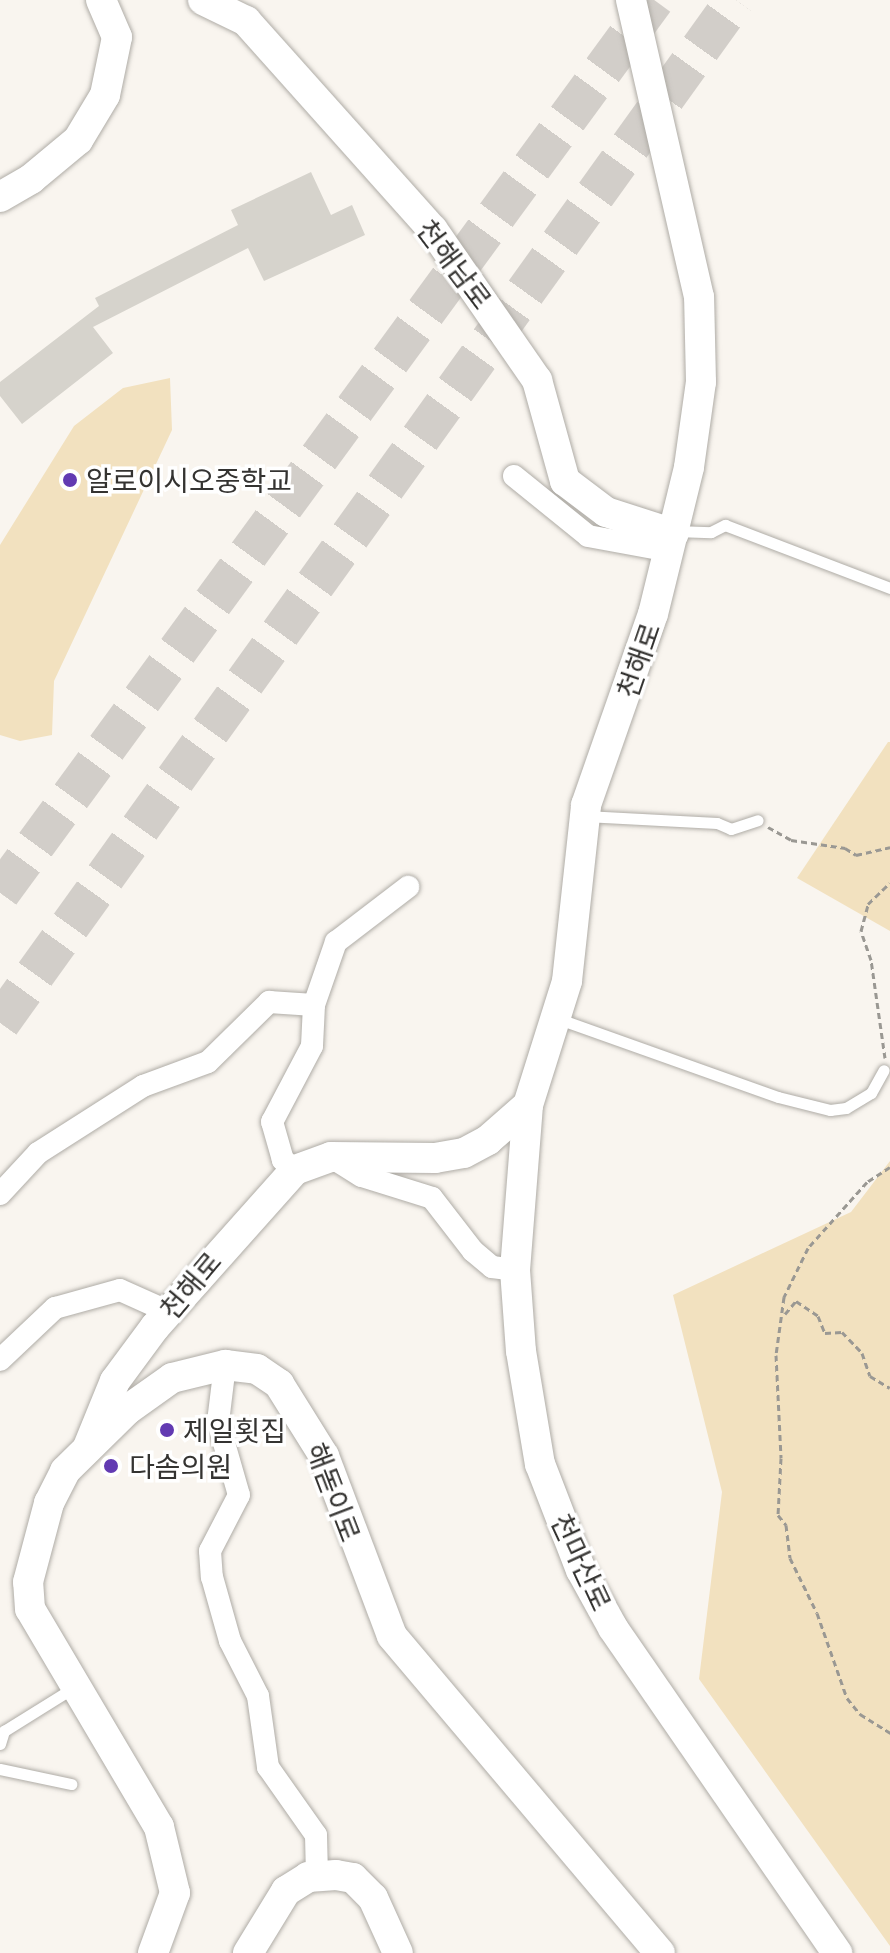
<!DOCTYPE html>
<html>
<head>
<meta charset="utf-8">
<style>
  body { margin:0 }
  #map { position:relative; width:890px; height:1953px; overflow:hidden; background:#f9f5ef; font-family:"Playfair Display","Noto Sans KR",serif }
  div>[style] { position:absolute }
  .green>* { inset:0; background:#f2e1bf }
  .building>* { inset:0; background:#d6d3cc }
  .highway-tunnel>* { height:40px; margin-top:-20px; transform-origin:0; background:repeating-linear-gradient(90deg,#d2cec9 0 40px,transparent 0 60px) }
  .path>* { height:3px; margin-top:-1.5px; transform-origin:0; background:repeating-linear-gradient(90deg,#9a9893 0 6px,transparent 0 10px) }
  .roads { filter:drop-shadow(0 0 2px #afaca6) drop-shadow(0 0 2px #afaca6) }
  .lane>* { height:11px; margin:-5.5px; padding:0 5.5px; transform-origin:5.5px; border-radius:5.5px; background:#fff }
  .street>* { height:22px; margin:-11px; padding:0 11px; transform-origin:11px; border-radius:11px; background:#fff }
  .secondary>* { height:30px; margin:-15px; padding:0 15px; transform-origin:15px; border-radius:15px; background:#fff }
  .dots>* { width:22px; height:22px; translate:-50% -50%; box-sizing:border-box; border:4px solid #fff; border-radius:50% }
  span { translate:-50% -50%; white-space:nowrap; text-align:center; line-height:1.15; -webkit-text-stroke:7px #fff; paint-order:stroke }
  .street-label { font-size:28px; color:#343331 }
  .poi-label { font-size:28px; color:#343331 }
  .left { translate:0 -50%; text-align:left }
</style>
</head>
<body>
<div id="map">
  <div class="green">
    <i style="clip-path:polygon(170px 378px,172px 430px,54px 681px,52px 735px,20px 741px,0 735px,0 545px,74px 426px,123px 388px)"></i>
    <i style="clip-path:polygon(888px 742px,890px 742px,890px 931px,797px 878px)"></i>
    <i style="clip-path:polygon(890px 1161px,890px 1946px,699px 1679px,722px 1492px,673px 1295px,851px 1212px)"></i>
  </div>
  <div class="building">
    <i style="clip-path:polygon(311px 172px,331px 215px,352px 205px,365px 235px,264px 281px,248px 248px,93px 327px,113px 353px,22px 424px,0 396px,0 382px,99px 306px,95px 298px,238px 225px,231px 210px)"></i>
  </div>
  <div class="highway-tunnel">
    <i style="left:0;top:893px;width:1107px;rotate:-53.78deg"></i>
    <i style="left:0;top:1023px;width:1260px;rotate:-54.3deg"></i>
  </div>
  <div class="path">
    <i style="left:768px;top:827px;width:26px;rotate:29deg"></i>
    <i style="left:791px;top:840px;width:55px;rotate:8.4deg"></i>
    <i style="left:845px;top:848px;width:13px;rotate:32deg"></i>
    <i style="left:856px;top:855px;width:35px;rotate:-13deg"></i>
    <i style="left:885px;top:1058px;width:99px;rotate:-98.1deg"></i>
    <i style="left:871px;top:960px;width:31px;rotate:-109deg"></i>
    <i style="left:861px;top:931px;width:28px;rotate:-75deg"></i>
    <i style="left:868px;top:904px;width:30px;rotate:-44deg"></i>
    <i style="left:890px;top:1167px;width:27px;rotate:147deg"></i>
    <i style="left:867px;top:1182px;width:89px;rotate:131.8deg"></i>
    <i style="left:808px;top:1248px;width:55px;rotate:116.1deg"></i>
    <i style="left:784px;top:1297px;width:59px;rotate:97.9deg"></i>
    <i style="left:776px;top:1355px;width:103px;rotate:87.2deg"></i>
    <i style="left:781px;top:1458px;width:57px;rotate:93deg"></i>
    <i style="left:778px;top:1515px;width:13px;rotate:51deg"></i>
    <i style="left:786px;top:1525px;width:33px;rotate:83deg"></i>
    <i style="left:790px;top:1558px;width:61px;rotate:63.9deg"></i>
    <i style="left:817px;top:1613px;width:90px;rotate:70.6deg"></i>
    <i style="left:847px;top:1698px;width:21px;rotate:51deg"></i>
    <i style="left:860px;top:1714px;width:36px;rotate:32deg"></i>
    <i style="left:785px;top:1314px;width:17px;rotate:-50deg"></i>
    <i style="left:796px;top:1301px;width:27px;rotate:34deg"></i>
    <i style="left:818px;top:1316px;width:18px;rotate:68deg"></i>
    <i style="left:825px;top:1333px;width:17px;rotate:-3deg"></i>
    <i style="left:842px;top:1332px;width:29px;rotate:46deg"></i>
    <i style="left:862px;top:1353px;width:24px;rotate:71deg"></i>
    <i style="left:870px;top:1376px;width:23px;rotate:31deg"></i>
  </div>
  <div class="roads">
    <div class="lane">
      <i style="left:675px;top:531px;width:36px;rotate:2deg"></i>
      <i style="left:711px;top:532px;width:16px;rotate:-27deg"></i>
      <i style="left:725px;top:525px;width:177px;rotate:20.9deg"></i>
      <i style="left:585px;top:816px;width:132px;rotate:3deg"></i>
      <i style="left:717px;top:823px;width:15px;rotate:23deg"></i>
      <i style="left:731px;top:829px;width:28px;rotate:-18deg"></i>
      <i style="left:559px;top:1019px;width:232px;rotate:19.6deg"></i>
      <i style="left:778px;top:1097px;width:54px;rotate:14deg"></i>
      <i style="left:830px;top:1110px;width:16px;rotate:-7deg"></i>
      <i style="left:846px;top:1108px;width:29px;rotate:-31deg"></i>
      <i style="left:871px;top:1093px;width:26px;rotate:-61deg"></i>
      <i style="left:0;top:1744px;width:14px;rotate:-73deg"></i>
      <i style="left:4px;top:1731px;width:81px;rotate:-31.9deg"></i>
      <i style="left:0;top:1769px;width:73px;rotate:11.9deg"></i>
    </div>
    <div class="street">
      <i style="left:514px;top:476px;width:95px;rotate:39deg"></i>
      <i style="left:588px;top:536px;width:83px;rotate:10.4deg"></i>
      <i style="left:331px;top:1157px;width:36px;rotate:32deg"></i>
      <i style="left:362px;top:1176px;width:73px;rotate:17.4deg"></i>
      <i style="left:432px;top:1198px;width:67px;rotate:52.3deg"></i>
      <i style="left:473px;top:1251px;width:25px;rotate:40deg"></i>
      <i style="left:492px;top:1267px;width:23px;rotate:7deg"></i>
      <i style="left:295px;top:1170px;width:16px;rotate:-140deg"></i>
      <i style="left:283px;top:1160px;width:40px;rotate:-106deg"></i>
      <i style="left:272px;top:1122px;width:86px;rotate:-62.2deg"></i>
      <i style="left:312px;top:1046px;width:41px;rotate:-87.2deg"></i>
      <i style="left:314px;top:1005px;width:67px;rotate:-70.8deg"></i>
      <i style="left:336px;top:942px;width:91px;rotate:-37.4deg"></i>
      <i style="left:0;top:1194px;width:56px;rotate:-47.2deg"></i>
      <i style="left:38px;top:1153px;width:125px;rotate:-32.5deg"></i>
      <i style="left:143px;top:1086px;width:69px;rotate:-20.3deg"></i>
      <i style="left:208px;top:1062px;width:86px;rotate:-44.5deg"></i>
      <i style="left:269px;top:1002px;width:45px;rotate:3.8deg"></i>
      <i style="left:0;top:1360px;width:76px;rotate:-43.4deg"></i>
      <i style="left:55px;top:1308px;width:67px;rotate:-15.5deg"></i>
      <i style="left:120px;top:1290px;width:54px;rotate:24.2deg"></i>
      <i style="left:225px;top:1365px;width:57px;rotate:97deg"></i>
      <i style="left:218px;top:1422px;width:76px;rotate:74deg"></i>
      <i style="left:239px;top:1495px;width:63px;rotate:117.4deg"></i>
      <i style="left:210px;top:1551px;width:26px;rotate:86deg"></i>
      <i style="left:212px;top:1577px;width:66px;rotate:74.3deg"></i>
      <i style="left:230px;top:1641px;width:62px;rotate:63deg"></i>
      <i style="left:258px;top:1696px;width:72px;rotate:82deg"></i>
      <i style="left:268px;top:1767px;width:83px;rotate:54.8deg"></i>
      <i style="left:316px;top:1835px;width:42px;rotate:88.6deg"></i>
    </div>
    <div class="secondary">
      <i style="left:203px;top:0;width:48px;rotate:26deg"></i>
      <i style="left:246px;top:21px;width:280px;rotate:48.2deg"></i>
      <i style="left:433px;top:230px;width:183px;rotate:55.3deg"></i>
      <i style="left:537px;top:380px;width:105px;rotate:74.5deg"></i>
      <i style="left:565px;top:481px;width:51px;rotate:37.1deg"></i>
      <i style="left:606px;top:512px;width:71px;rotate:17.9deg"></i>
      <i style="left:0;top:197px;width:36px;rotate:-30deg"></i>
      <i style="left:31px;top:179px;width:61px;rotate:-39.7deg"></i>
      <i style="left:78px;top:140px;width:52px;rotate:-59deg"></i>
      <i style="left:105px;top:95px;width:59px;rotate:-78.3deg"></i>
      <i style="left:117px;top:37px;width:40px;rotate:-113.4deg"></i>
      <i style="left:528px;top:1105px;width:166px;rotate:94.5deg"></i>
      <i style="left:515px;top:1270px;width:81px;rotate:85.8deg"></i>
      <i style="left:521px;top:1351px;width:115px;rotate:80.5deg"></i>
      <i style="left:540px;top:1464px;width:114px;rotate:68.9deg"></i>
      <i style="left:581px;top:1570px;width:66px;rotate:61.1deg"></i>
      <i style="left:613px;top:1628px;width:395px;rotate:55.4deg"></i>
      <i style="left:88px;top:1447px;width:71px;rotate:-67.8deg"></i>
      <i style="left:115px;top:1381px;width:67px;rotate:-53.5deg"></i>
      <i style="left:155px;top:1327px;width:210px;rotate:-48.3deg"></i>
      <i style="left:295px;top:1170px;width:38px;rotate:-20deg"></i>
      <i style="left:331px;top:1157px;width:104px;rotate:0.6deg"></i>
      <i style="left:435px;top:1158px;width:29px;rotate:-10deg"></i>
      <i style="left:464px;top:1153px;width:27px;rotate:-28deg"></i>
      <i style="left:488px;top:1140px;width:53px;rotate:-41.2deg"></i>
      <i style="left:528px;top:1105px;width:130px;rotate:-72.5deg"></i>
      <i style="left:567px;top:981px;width:177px;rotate:-83.8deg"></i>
      <i style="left:586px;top:805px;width:202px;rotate:-70.7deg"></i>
      <i style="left:653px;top:614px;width:151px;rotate:-76.2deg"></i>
      <i style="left:689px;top:467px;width:86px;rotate:-82deg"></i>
      <i style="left:701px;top:382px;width:85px;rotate:-91.3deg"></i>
      <i style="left:699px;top:297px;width:305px;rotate:-102.9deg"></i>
      <i style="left:153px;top:1953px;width:64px;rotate:-69.9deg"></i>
      <i style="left:175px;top:1893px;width:68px;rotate:-103.6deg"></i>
      <i style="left:159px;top:1827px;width:253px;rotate:-120.6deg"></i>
      <i style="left:30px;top:1609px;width:27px;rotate:-94deg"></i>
      <i style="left:28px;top:1582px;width:82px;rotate:-75.1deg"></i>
      <i style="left:49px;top:1503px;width:36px;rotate:-63deg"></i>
      <i style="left:65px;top:1471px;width:87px;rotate:-44.5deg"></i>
      <i style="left:127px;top:1410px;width:55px;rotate:-35.4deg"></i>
      <i style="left:172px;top:1378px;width:55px;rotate:-13.8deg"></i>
      <i style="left:225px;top:1365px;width:32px;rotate:7deg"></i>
      <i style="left:257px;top:1369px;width:27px;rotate:34deg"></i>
      <i style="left:279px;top:1384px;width:85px;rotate:58deg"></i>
      <i style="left:324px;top:1456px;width:192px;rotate:69.3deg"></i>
      <i style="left:392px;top:1636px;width:415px;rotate:49.8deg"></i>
      <i style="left:248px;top:1953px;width:73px;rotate:-58.5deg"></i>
      <i style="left:286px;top:1891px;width:26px;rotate:-32deg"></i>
      <i style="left:308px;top:1877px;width:28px;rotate:-4deg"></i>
      <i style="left:336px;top:1875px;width:17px;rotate:10deg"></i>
      <i style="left:353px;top:1878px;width:28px;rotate:45deg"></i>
      <i style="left:373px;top:1898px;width:60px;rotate:65.6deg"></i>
    </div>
  </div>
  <div class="dots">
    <i style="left:70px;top:480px;background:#623ab2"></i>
    <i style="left:167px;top:1430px;background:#623ab2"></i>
    <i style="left:111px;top:1466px;background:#623ab2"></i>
  </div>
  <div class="street-label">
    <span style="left:455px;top:264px;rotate:53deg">천해남로</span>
    <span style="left:638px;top:660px;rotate:-71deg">천해로</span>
    <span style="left:190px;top:1285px;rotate:-50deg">천해로</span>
    <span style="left:334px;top:1492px;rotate:69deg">해돋이로</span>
    <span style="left:582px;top:1562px;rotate:65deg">천마산로</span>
  </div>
  <div class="poi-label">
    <span class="left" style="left:86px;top:480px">알로이시오중학교</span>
    <span class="left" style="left:183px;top:1430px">제일횟집</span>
    <span class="left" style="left:129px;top:1466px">다솜의원</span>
  </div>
</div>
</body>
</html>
